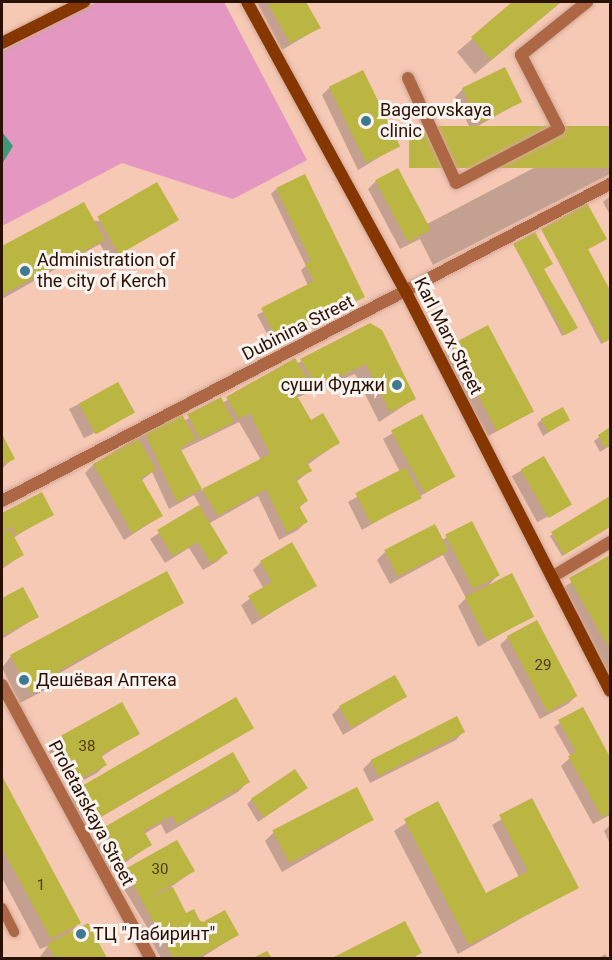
<!DOCTYPE html>
<html>
<head>
<meta charset="utf-8">
<style>
  body { margin:0 }
  #map { position:relative; width:612px; height:960px; overflow:hidden; background:#f6c9b5; font-family:Roboto,sans-serif }
  div>[style] { position:absolute }
  .green>* { inset:0; background:#e397c1 }
  .water>* { inset:0; background:#3d9877 }
  .shadow>* { inset:0; background:#0003; transform-origin:0 0 }
  .building>* { inset:0; background:#bbb542; transform-origin:0 0 }
  .roads { filter:drop-shadow(0 0 2px #d1a895) drop-shadow(0 0 2px #d1a895) }
  .service>* { height:10px; margin:-5px; padding:0 5px; transform-origin:5px; border-radius:5px; background:#ad6745 }
  .minor>* { height:12px; margin:-6px; padding:0 6px; transform-origin:6px; border-radius:6px; background:#ad6745 }
  .secondary>* { height:12px; margin:-6px; padding:0 6px; transform-origin:6px; border-radius:6px; background:#863600 }
  .dots>* { width:16px; height:16px; translate:-50% -50%; box-sizing:border-box; border:3px solid #fbf4f0; border-radius:50% }
  span { translate:-50% -50%; white-space:nowrap; text-align:center; line-height:1.15; -webkit-text-stroke:6px #fbf4f0; paint-order:stroke }
  .number-label { font-size:15px; color:#4f3a14 }
  .number-label span { -webkit-text-stroke-width:0 }
  .poi-label { font-size:18px; color:#2b1104 }
  .left { translate:0 -50%; text-align:left }
  .right { translate:-100% -50%; text-align:right }
  .street-label { font-size:18px; color:#2b1104 }
  .frame { position:absolute; inset:0; border:3px solid #2b1104; pointer-events:none }
</style>
</head>
<body>
<div id="map">
  <div class="green">
    <i style="clip-path:polygon(97px 2px,224px 2px,307px 160px,233px 199px,122px 163px,2px 226px,2px 51px)"></i>
  </div>
  <div class="water">
    <i style="clip-path:polygon(2px 132px,13px 146px,2px 164px)"></i>
  </div>
  <div class="shadow">
    <i style="clip-path:polygon(257px 2px,305px 2px,319px 28px,282px 50px)"></i>
    <i style="clip-path:polygon(515px 2px,561px 2px,475px 74px,457px 52px)"></i>
    <i style="clip-path:polygon(330px 87px,398px 146px,358px 170px,322px 95px)"></i>
    <i style="clip-path:polygon(463px 89px,520px 102px,471px 130px,455px 97px)"></i>
    <i style="clip-path:polygon(610px 128px,610px 174px,433px 265px,420px 239px,400px 249px,368px 189px,376px 181px,427px 224px)"></i>
    <i style="clip-path:polygon(276px 189px,363px 297px,273px 345px,257px 315px,308px 286px,301px 270px,306px 266px,271px 194px)"></i>
    <i style="clip-path:polygon(610px 196px,610px 215px,603px 202px)"></i>
    <i style="clip-path:polygon(84px 204px,93px 221px,177px 219px,109px 260px,100px 244px,2px 299px,2px 248px)"></i>
    <i style="clip-path:polygon(542px 230px,603px 241px,587px 250px,610px 293px,610px 339px,601px 344px)"></i>
    <i style="clip-path:polygon(514px 245px,543px 270px,574px 330px,562px 336px)"></i>
    <i style="clip-path:polygon(evenodd,370px 325px,414px 399px,379px 422px,355px 374px,296px 398px,310px 422px,338px 443px,307px 465px,310px 471px,296px 482px,306px 501px,299px 508px,306px 522px,298px 530px,279px 540px,258px 496px,208px 524px,226px 553px,218px 561px,203px 570px,189px 548px,165px 563px,150px 539px,200px 506px,194px 495px,169px 509px,152px 472px,141px 481px,161px 516px,124px 540px,85px 473px,93px 465px,145px 432px,184px 421px,220px 399px,222px 403px,370px 325px,239px 422px,261px 460px,202px 491px,180px 451px,239px 422px)"></i>
    <i style="left:487px;top:327px;width:96px;height:52px;rotate:61deg"></i>
    <i style="left:118px;top:384px;width:33px;height:55px;rotate:63deg"></i>
    <i style="clip-path:polygon(421px 416px,453px 477px,362px 530px,348px 502px,400px 472px,383px 439px)"></i>
    <i style="clip-path:polygon(542px 419px,568px 420px,543px 436px,537px 424px)"></i>
    <i style="clip-path:polygon(610px 429px,610px 446px,600px 452px,594px 441px)"></i>
    <i style="clip-path:polygon(2px 437px,13px 458px,2px 469px)"></i>
    <i style="left:544px;top:458px;width:53px;height:37px;rotate:61deg"></i>
    <i style="clip-path:polygon(41px 494px,52px 514px,13px 538px,22px 555px,2px 569px,2px 515px)"></i>
    <i style="clip-path:polygon(610px 498px,610px 526px,562px 556px,550px 536px)"></i>
    <i style="clip-path:polygon(471px 523px,498px 575px,487px 587px,532px 616px,478px 647px,458px 606px,466px 598px,443px 555px,390px 584px,377px 560px,385px 552px,442px 540px)"></i>
    <i style="clip-path:polygon(610px 556px,610px 679px,560px 590px)"></i>
    <i style="clip-path:polygon(261px 562px,315px 585px,252px 625px,241px 605px,264px 589px,253px 570px)"></i>
    <i style="clip-path:polygon(23px 589px,37px 617px,2px 639px,2px 600px)"></i>
    <i style="clip-path:polygon(182px 603px,58px 674px,49px 688px,20px 703px,2px 668px,11px 656px)"></i>
    <i style="clip-path:polygon(508px 637px,576px 696px,568px 704px,540px 719px,500px 645px)"></i>
    <i style="clip-path:polygon(405px 697px,343px 735px,332px 715px,340px 707px)"></i>
    <i style="clip-path:polygon(121px 704px,138px 733px,101px 757px,105px 765px,97px 773px,69px 788px,47px 748px)"></i>
    <i style="clip-path:polygon(582px 709px,610px 760px,610px 815px,593px 824px,561px 766px,571px 757px,554px 727px)"></i>
    <i style="clip-path:polygon(456px 718px,464px 731px,456px 740px,370px 783px,363px 769px,371px 761px)"></i>
    <i style="clip-path:polygon(252px 728px,86px 826px,70px 797px,80px 786px)"></i>
    <i style="clip-path:polygon(232px 754px,248px 782px,238px 792px,166px 834px,161px 824px,144px 834px,150px 845px,112px 872px,93px 840px,104px 829px)"></i>
    <i style="clip-path:polygon(2px 779px,79px 923px,69px 934px,87px 925px,106px 958px,39px 958px,48px 946px,40px 949px,2px 878px)"></i>
    <i style="clip-path:polygon(306px 788px,258px 822px,247px 804px,252px 799px)"></i>
    <i style="clip-path:polygon(532px 800px,577px 887px,458px 954px,394px 831px,437px 803px,485px 895px,519px 877px,492px 825px)"></i>
    <i style="clip-path:polygon(372px 820px,282px 872px,265px 841px,273px 833px)"></i>
    <i style="clip-path:polygon(610px 825px,610px 844px,604px 831px)"></i>
    <i style="clip-path:polygon(126px 871px,193px 871px,171px 887px,185px 915px,237px 935px,201px 958px,161px 958px,149px 937px,156px 930px,150px 932px,118px 879px)"></i>
    <i style="clip-path:polygon(404px 923px,420px 953px,414px 958px,335px 958px)"></i>
    <i style="clip-path:polygon(605px 954px,608px 958px,599px 958px)"></i>
  </div>
  <div class="building">
    <i style="clip-path:polygon(267px 2px,306px 2px,321px 28px,290px 43px)"></i>
    <i style="clip-path:polygon(512px 2px,561px 2px,491px 60px,471px 37px)"></i>
    <i style="left:505px;top:67px;width:39px;height:48px;rotate:64deg"></i>
    <i style="left:363px;top:70px;width:85px;height:38px;rotate:64deg"></i>
    <i style="left:610px;top:126px;width:42px;height:201px;rotate:90deg"></i>
    <i style="left:398px;top:168px;width:70px;height:26px;rotate:62deg"></i>
    <i style="clip-path:polygon(305px 174px,365px 297px,278px 341px,261px 308px,314px 281px,305px 264px,311px 261px,276px 188px)"></i>
    <i style="left:157px;top:182px;width:44px;height:69px;rotate:60deg"></i>
    <i style="clip-path:polygon(84px 202px,105px 240px,2px 295px,2px 246px)"></i>
    <i style="clip-path:polygon(587px 203px,607px 239px,588px 249px,610px 290px,610px 339px,603px 343px,541px 229px)"></i>
    <i style="clip-path:polygon(535px 232px,553px 264px,544px 269px,578px 328px,565px 335px,513px 244px)"></i>
    <i style="clip-path:polygon(370px 323px,382px 330px,416px 399px,390px 412px,366px 364px,318px 387px,300px 359px)"></i>
    <i style="left:488px;top:325px;width:98px;height:42px;rotate:62deg"></i>
    <i style="clip-path:polygon(295px 358px,311px 386px,296px 394px,311px 420px,323px 413px,340px 443px,307px 462px,312px 471px,296px 479px,308px 501px,299px 506px,308px 522px,287px 533px,266px 489px,218px 516px,202px 489px,177px 502px,144px 431px,180px 411px,196px 439px,180px 448px,202px 489px,270px 454px,250px 413px,239px 419px,226px 397px)"></i>
    <i style="left:118px;top:382px;width:35px;height:45px;rotate:61deg"></i>
    <i style="left:221px;top:397px;width:28px;height:38px;rotate:63deg"></i>
    <i style="left:563px;top:407px;width:15px;height:25px;rotate:62deg"></i>
    <i style="left:422px;top:414px;width:71px;height:35px;rotate:62deg"></i>
    <i style="clip-path:polygon(610px 427px,610px 445px,605px 448px,598px 435px)"></i>
    <i style="clip-path:polygon(2px 434px,15px 459px,2px 465px)"></i>
    <i style="clip-path:polygon(138px 438px,156px 470px,141px 478px,163px 516px,132px 533px,93px 464px)"></i>
    <i style="left:544px;top:456px;width:56px;height:27px;rotate:60deg"></i>
    <i style="left:406px;top:467px;width:35px;height:57px;rotate:63deg"></i>
    <i style="clip-path:polygon(42px 492px,54px 515px,16px 535px,12px 526px,2px 532px,2px 513px)"></i>
    <i style="clip-path:polygon(610px 496px,610px 527px,564px 555px,551px 532px)"></i>
    <i style="clip-path:polygon(199px 505px,228px 553px,211px 563px,198px 542px,173px 556px,157px 530px)"></i>
    <i style="left:472px;top:521px;width:61px;height:30px;rotate:63deg"></i>
    <i style="left:435px;top:524px;width:30px;height:57px;rotate:63deg"></i>
    <i style="clip-path:polygon(10px 529px,24px 555px,2px 567px,2px 534px)"></i>
    <i style="clip-path:polygon(292px 542px,317px 586px,261px 618px,248px 596px,272px 582px,260px 561px)"></i>
    <i style="clip-path:polygon(610px 555px,610px 650px,569px 578px)"></i>
    <i style="clip-path:polygon(167px 571px,184px 603px,58px 671px,61px 677px,31px 693px,10px 655px)"></i>
    <i style="left:512px;top:573px;width:49px;height:53px;rotate:63deg"></i>
    <i style="clip-path:polygon(23px 587px,39px 617px,2px 636px,2px 598px)"></i>
    <i style="left:537px;top:620px;width:86px;height:34px;rotate:62deg"></i>
    <i style="left:395px;top:675px;width:25px;height:64px;rotate:61deg"></i>
    <i style="left:236px;top:697px;width:36px;height:180px;rotate:60deg"></i>
    <i style="clip-path:polygon(122px 702px,140px 734px,101px 755px,107px 765px,77px 781px,55px 739px)"></i>
    <i style="clip-path:polygon(583px 707px,610px 757px,610px 812px,602px 817px,568px 756px,576px 752px,558px 720px)"></i>
    <i style="left:457px;top:716px;width:18px;height:97px;rotate:63deg"></i>
    <i style="clip-path:polygon(233px 752px,250px 782px,177px 825px,172px 815px,144px 831px,152px 845px,123px 862px,103px 828px)"></i>
    <i style="left:295px;top:769px;width:23px;height:53px;rotate:56deg"></i>
    <i style="clip-path:polygon(2px 776px,81px 923px,51px 939px,2px 848px)"></i>
    <i style="left:357px;top:787px;width:37px;height:95px;rotate:63deg"></i>
    <i style="clip-path:polygon(532px 798px,579px 888px,469px 945px,404px 819px,438px 801px,486px 893px,528px 871px,499px 815px)"></i>
    <i style="clip-path:polygon(177px 840px,195px 871px,146px 900px,173px 887px,186px 913px,194px 909px,201px 923px,225px 910px,239px 935px,197px 958px,173px 958px,125px 869px)"></i>
    <i style="clip-path:polygon(405px 921px,422px 953px,411px 958px,332px 958px)"></i>
    <i style="clip-path:polygon(88px 923px,107px 958px,55px 958px,47px 944px)"></i>
    <i style="clip-path:polygon(267px 951px,272px 958px,253px 958px)"></i>
  </div>
  <div class="roads">
    <div class="service">
      <i style="left:2px;top:908px;width:27px;rotate:63deg"></i>
    </div>
    <div class="minor">
      <i style="left:408px;top:78px;width:115px;rotate:65.4deg"></i>
      <i style="left:456px;top:183px;width:116px;rotate:-27.7deg"></i>
      <i style="left:559px;top:129px;width:83px;rotate:-117.2deg"></i>
      <i style="left:521px;top:55px;width:85px;rotate:-38.8deg"></i>
      <i style="left:2px;top:501px;width:686px;rotate:-27.54deg"></i>
      <i style="left:552px;top:577px;width:68px;rotate:-31.1deg"></i>
      <i style="left:2px;top:685px;width:311px;rotate:61.5deg"></i>
    </div>
    <div class="secondary">
      <i style="left:247px;top:2px;width:331px;rotate:61.3deg"></i>
      <i style="left:406px;top:292px;width:448px;rotate:62.9deg"></i>
      <i style="left:2px;top:43px;width:92px;rotate:-26.6deg"></i>
    </div>
  </div>
  <div class="dots">
    <i style="left:366px;top:121px;background:#3d7990"></i>
    <i style="left:25px;top:271px;background:#3d7990"></i>
    <i style="left:397px;top:385px;background:#3d7990"></i>
    <i style="left:24px;top:680px;background:#3d7990"></i>
    <i style="left:81px;top:934px;background:#3d7990"></i>
  </div>
  <div class="number-label">
    <span style="left:543px;top:666px">29</span>
    <span style="left:87px;top:747px">38</span>
    <span style="left:160px;top:870px">30</span>
    <span style="left:41px;top:886px">1</span>
  </div>
  <div class="poi-label">
    <span class="left" style="left:380px;top:121px">Bagerovskaya<br>clinic</span>
    <span class="left" style="left:37px;top:271px">Administration of<br>the city of Kerch</span>
    <span class="right" style="left:385px;top:385px">суши Фуджи</span>
    <span class="left" style="left:36px;top:680px">Дешёвая Аптека</span>
    <span class="left" style="left:93px;top:934px">ТЦ "Лабиринт"</span>
  </div>
  <div class="street-label">
    <span style="left:298px;top:328px;rotate:-27deg">Dubinina Street</span>
    <span style="left:448px;top:336px;rotate:63deg">Karl Marx Street</span>
    <span style="left:91px;top:813px;rotate:62deg">Proletarskaya Street</span>
  </div>
  <div class="frame"></div>
</div>
</body>
</html>
